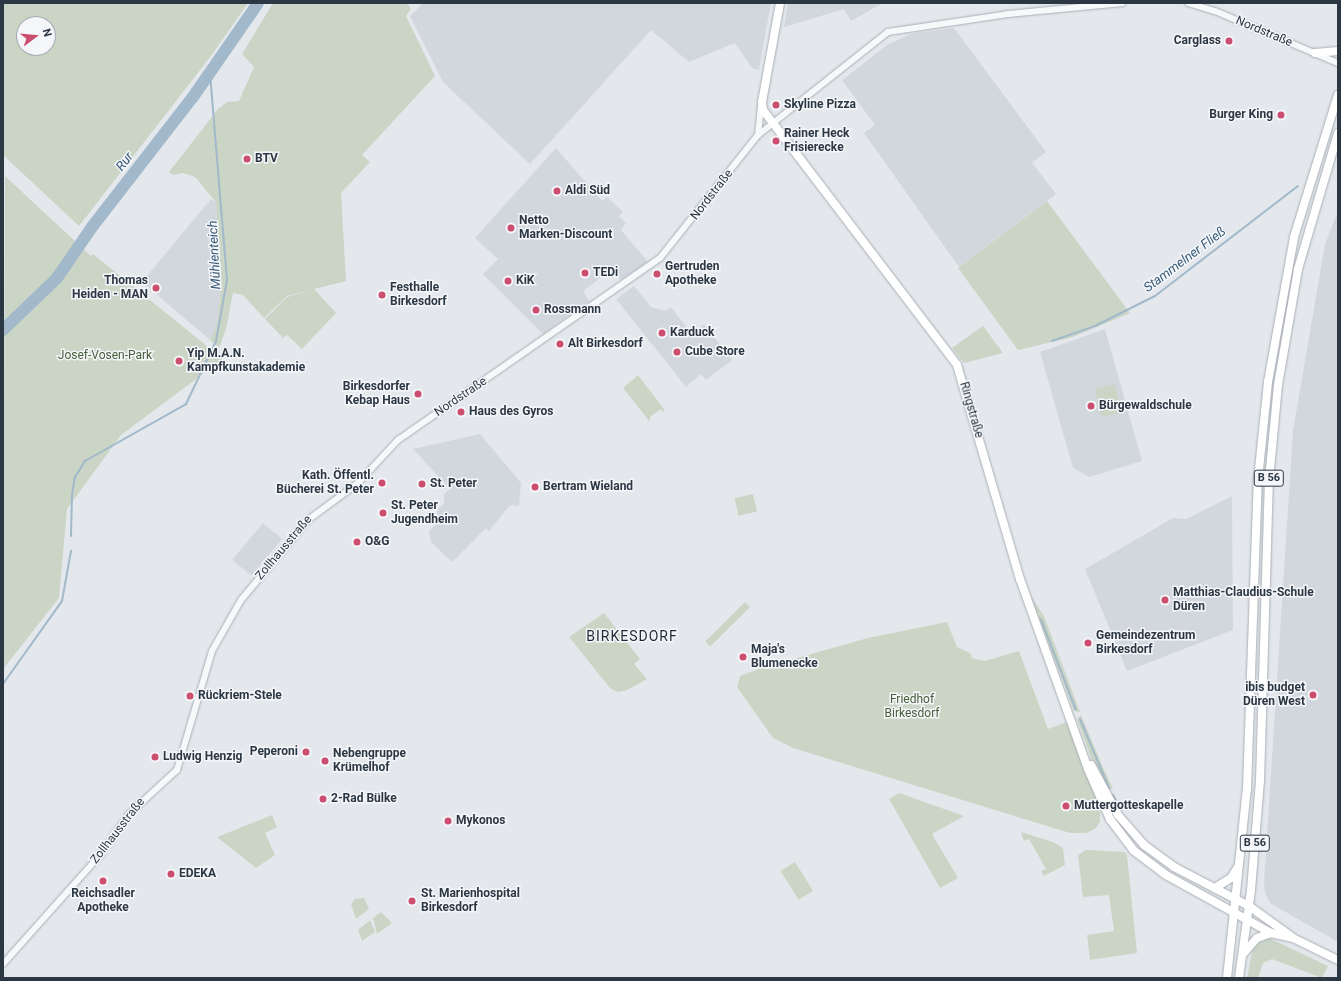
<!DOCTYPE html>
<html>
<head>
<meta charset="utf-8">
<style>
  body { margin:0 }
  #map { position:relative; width:1341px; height:981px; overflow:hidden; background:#e4e8ec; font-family:Roboto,sans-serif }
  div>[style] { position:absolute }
  .built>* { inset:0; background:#d2d7dd; transform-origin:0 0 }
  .green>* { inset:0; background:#cbd5c6; transform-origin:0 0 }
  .stream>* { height:2px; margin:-1px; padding:0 1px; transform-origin:1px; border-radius:1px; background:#a1b9ca }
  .river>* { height:12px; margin:-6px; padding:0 6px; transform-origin:6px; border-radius:6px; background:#a1b9ca }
  .roads { filter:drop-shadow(0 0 1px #a9afb6) drop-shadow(0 0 1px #a9afb6) }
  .minor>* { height:6px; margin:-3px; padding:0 3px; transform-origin:3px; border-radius:3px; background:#f7f8fa }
  .major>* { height:8px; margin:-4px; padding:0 4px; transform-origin:4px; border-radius:4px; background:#fff }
  .dots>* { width:11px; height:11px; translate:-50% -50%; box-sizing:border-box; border:2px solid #f4f6f9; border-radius:50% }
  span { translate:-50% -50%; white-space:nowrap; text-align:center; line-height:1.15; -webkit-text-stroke:3px #f4f6f9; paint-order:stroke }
  .shield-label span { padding:1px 3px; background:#f4f6f9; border:1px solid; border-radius:3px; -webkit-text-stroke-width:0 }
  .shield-label { font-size:11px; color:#2c3744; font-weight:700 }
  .street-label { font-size:12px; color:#2c3744 }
  .poi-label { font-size:12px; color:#2c3744; font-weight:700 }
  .right { translate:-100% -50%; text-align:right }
  .left { translate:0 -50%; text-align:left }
  .park-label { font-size:12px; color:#455f3a }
  .water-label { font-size:13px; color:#375a77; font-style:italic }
  .quarter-label { font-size:14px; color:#1e2835; letter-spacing:1px }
  .frame { position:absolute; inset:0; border:4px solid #2c3744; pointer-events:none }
  .north { position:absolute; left:16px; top:16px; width:40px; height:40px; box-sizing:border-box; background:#f4f6f9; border:1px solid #a4aab1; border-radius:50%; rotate:74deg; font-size:11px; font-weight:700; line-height:16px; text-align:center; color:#2c3744 }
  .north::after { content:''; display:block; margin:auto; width:14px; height:18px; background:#cb4e6f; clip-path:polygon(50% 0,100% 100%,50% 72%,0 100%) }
</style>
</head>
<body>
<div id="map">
  <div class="built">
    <i style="clip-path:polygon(423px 3px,771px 3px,759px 70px,752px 68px,735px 43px,689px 62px,651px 30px,530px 164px,443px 82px,410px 16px)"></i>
    <i style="clip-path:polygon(788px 3px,883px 3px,851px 21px,844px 9px,784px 27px)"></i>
    <i style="clip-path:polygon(954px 28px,1046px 152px,1032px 163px,1056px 194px,959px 267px,864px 133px,875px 125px,842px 80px,887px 45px,911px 34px)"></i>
    <i style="clip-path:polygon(556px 148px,602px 201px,607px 197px,623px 212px,619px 216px,626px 223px,621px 230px,648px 262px,620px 280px,612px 269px,583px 291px,589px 301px,543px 334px,483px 274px,498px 259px,475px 238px)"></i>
    <i style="clip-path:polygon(211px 199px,216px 202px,221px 285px,217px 324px,210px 340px,142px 282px)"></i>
    <i style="clip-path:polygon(1338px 211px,1338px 942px,1270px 903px,1265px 893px,1264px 882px,1293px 431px,1325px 244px)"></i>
    <i style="clip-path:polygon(634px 286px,651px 307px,665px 311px,671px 307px,691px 333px,704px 324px,732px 360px,706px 380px,701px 374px,686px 387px,616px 299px)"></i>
    <i style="clip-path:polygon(1105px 329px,1142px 461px,1089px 477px,1073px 468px,1040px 352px)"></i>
    <i style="clip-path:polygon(480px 434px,521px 483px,519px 506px,510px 505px,489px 531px,486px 528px,452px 562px,431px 542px,429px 531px,438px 522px,437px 510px,444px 504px,444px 494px,450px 489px,413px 449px)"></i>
    <i style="clip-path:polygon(1232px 496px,1233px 630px,1127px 671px,1085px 569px,1173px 518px,1186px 519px)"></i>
    <i style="left:263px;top:523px;width:25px;height:48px;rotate:40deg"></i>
  </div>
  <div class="green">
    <i style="clip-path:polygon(evenodd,3px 3px,248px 3px,211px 56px,79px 226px,3px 155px,3px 3px,24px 24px,48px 24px,48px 48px,24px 48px,24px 24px)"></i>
    <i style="clip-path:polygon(273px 3px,407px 3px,411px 9px,406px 16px,435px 76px,362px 155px,370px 162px,341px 193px,346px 281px,314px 289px,336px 313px,302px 349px,287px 335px,283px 338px,265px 319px,287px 297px,313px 290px,287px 296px,264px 318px,243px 295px,233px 293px,226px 329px,219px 348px,210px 340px,217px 324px,221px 285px,216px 202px,195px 177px,183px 173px,173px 175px,169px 172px,218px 109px,227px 102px,239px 101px,254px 67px,242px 54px)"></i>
    <i style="clip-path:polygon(5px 176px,91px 256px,93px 254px,223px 359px,121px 435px,67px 509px,59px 598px,3px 669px)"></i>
    <i style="clip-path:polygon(1047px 201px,1130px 313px,1073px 337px,1018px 350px,958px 268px)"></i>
    <i style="clip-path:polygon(983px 326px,1003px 353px,964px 363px,952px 348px)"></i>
    <i style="clip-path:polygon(638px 375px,664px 409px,663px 413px,661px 409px,650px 417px,650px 422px,623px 388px)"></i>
    <i style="left:1115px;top:384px;width:29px;height:21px;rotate:76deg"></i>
    <i style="left:753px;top:494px;width:18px;height:19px;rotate:77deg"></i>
    <i style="clip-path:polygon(1030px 595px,1044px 616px,1080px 712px,1074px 711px,1038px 616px,1040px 613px,1037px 614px)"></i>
    <i style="left:745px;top:602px;width:7px;height:56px;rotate:45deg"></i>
    <i style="clip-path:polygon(604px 613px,640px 659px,634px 664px,647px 679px,627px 690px,618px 692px,610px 688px,569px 637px)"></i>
    <i style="clip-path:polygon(947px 622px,957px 647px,970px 653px,972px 658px,985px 661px,1019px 651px,1048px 729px,1070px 721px,1100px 810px,1100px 822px,1095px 829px,1086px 833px,1070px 833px,793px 748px,773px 738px,737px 687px,740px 676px,761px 668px,868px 638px)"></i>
    <i style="clip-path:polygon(1081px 715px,1102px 765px,1113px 789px,1106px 789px,1093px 763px,1077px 719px)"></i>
    <i style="clip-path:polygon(899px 793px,964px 816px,932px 834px,958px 878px,940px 888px,889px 799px)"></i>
    <i style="clip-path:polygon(272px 815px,277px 827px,265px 833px,275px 855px,256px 868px,217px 837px)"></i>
    <i style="clip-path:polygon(1021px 832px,1053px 842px,1063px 848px,1065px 865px,1044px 876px,1041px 871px,1046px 869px,1029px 839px,1024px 841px)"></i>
    <i style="clip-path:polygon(1086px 850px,1125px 852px,1127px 855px,1137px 953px,1090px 960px,1087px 935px,1114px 931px,1109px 895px,1083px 897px,1078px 855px)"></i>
    <i style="left:795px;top:862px;width:34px;height:17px;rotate:58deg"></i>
    <i style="clip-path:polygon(364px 898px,369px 909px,356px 919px,351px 904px,355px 899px)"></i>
    <i style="clip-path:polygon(381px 912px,392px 923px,377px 934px,373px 918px)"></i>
    <i style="clip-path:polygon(370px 920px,375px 932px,362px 941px,358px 930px)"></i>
    <i style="clip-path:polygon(1269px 938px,1328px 966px,1322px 978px,1272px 959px,1263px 963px,1258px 978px,1247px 978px,1253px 946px)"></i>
  </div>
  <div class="stream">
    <i style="left:1052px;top:341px;width:46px;rotate:-19.2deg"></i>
    <i style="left:1095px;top:326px;width:67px;rotate:-26.6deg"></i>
    <i style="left:1155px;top:296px;width:180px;rotate:-37.6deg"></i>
    <i style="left:71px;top:536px;width:41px;rotate:-88.6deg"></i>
    <i style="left:72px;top:495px;width:18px;rotate:-81deg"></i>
    <i style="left:75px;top:477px;width:19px;rotate:-58deg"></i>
    <i style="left:85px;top:461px;width:116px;rotate:-29.4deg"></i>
    <i style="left:186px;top:404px;width:70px;rotate:-64.5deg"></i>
    <i style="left:216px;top:341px;width:62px;rotate:-79.8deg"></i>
    <i style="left:227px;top:280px;width:209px;rotate:-94.7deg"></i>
    <i style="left:1041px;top:619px;width:97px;rotate:69deg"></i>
    <i style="left:3px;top:684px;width:102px;rotate:-54.6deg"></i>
    <i style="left:62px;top:601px;width:51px;rotate:-79.8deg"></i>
    <i style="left:1080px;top:719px;width:75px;rotate:67.2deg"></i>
    <i style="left:1113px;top:795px;width:10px;rotate:61deg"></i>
  </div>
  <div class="river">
    <i style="left:3px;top:330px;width:75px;rotate:-43.9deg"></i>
    <i style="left:57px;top:278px;width:62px;rotate:-55.5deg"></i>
    <i style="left:92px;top:227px;width:165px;rotate:-52.2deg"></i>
    <i style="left:193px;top:97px;width:114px;rotate:-55.3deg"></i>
  </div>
  <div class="roads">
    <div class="minor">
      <i style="left:1188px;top:3px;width:28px;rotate:17deg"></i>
      <i style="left:1215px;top:11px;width:134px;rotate:22.9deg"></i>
      <i style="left:758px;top:135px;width:31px;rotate:-84deg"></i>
      <i style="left:3px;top:964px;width:147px;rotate:-48.3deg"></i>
      <i style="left:101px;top:854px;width:49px;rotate:-55deg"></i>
      <i style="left:129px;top:814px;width:65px;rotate:-42.5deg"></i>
      <i style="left:177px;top:770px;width:124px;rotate:-73.6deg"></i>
      <i style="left:212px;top:651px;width:59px;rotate:-60.4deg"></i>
      <i style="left:241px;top:600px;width:104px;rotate:-50.1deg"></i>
      <i style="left:308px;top:520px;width:62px;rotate:-36.5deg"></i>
      <i style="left:358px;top:483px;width:59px;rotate:-47.1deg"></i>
      <i style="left:398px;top:440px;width:319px;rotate:-34.8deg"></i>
      <i style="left:660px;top:258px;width:157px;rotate:-51.5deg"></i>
      <i style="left:758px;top:135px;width:166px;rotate:-38.4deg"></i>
      <i style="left:888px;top:32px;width:121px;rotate:-8.5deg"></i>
      <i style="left:1008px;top:14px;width:115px;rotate:-5.5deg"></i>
    </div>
    <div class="major">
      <i style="left:780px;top:3px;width:101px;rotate:100.3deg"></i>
      <i style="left:762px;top:102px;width:8px;rotate:83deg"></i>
      <i style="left:763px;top:110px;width:320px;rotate:52.7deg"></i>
      <i style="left:957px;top:365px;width:223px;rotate:73.6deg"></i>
      <i style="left:1020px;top:579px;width:202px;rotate:70.3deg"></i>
      <i style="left:1088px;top:769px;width:55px;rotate:66.3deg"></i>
      <i style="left:1110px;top:819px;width:39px;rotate:53deg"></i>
      <i style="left:1133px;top:850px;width:41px;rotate:37.1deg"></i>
      <i style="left:1166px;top:875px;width:120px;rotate:28.9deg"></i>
      <i style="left:1271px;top:933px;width:23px;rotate:13deg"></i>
      <i style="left:1293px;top:938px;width:50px;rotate:26.1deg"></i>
      <i style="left:1315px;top:53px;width:23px;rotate:-5deg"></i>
      <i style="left:1091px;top:765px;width:57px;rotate:61.6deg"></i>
      <i style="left:1118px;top:815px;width:40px;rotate:49deg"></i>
      <i style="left:1144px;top:845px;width:37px;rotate:36deg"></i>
      <i style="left:1174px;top:867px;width:85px;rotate:27.5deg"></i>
      <i style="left:1249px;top:906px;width:53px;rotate:35.8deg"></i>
      <i style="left:1215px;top:888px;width:19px;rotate:-32deg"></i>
      <i style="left:1231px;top:878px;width:13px;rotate:-58deg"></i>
      <i style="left:1243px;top:954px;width:21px;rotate:-49deg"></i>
      <i style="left:1257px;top:938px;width:15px;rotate:-20deg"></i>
      <i style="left:1227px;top:978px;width:190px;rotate:-84deg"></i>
      <i style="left:1247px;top:789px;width:310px;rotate:-88deg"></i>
      <i style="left:1258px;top:479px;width:98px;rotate:-84.1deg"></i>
      <i style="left:1268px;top:382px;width:147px;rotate:-79.8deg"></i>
      <i style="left:1294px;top:237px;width:149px;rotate:-72.8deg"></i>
      <i style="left:1239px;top:978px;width:89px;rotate:-82.2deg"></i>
      <i style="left:1251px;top:890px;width:109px;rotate:-85.3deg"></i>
      <i style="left:1260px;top:781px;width:301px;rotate:-88.3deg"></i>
      <i style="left:1269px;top:480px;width:95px;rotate:-84.6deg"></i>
      <i style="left:1278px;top:385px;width:118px;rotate:-80.2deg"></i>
      <i style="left:1298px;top:269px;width:142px;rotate:-73.6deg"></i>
    </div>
  </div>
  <div class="dots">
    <i style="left:1229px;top:41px;background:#cb4e6f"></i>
    <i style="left:776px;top:105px;background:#cb4e6f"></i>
    <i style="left:1281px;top:115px;background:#cb4e6f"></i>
    <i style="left:776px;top:141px;background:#cb4e6f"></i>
    <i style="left:247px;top:159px;background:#cb4e6f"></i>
    <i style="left:557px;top:191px;background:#cb4e6f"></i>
    <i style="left:511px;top:228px;background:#cb4e6f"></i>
    <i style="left:585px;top:273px;background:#cb4e6f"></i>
    <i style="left:657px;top:274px;background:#cb4e6f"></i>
    <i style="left:508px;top:281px;background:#cb4e6f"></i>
    <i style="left:156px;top:288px;background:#cb4e6f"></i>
    <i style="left:382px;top:295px;background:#cb4e6f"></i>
    <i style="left:536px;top:310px;background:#cb4e6f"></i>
    <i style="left:662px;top:333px;background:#cb4e6f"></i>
    <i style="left:560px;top:344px;background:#cb4e6f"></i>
    <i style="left:677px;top:352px;background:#cb4e6f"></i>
    <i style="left:179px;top:361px;background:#cb4e6f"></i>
    <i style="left:418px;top:394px;background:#cb4e6f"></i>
    <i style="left:1091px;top:406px;background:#cb4e6f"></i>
    <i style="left:461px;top:412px;background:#cb4e6f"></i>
    <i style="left:382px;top:483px;background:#cb4e6f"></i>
    <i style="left:422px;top:484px;background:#cb4e6f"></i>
    <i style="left:535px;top:487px;background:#cb4e6f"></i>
    <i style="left:383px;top:513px;background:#cb4e6f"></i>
    <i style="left:357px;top:542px;background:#cb4e6f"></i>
    <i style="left:1165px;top:600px;background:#cb4e6f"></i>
    <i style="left:1088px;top:643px;background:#cb4e6f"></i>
    <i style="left:743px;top:657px;background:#cb4e6f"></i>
    <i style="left:1313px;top:695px;background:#cb4e6f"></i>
    <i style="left:190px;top:696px;background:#cb4e6f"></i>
    <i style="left:306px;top:752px;background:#cb4e6f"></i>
    <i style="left:155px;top:757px;background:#cb4e6f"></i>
    <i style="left:325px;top:761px;background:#cb4e6f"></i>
    <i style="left:323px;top:799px;background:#cb4e6f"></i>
    <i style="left:1066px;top:806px;background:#cb4e6f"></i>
    <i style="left:448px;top:821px;background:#cb4e6f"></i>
    <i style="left:171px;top:874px;background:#cb4e6f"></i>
    <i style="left:103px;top:881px;background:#cb4e6f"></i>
    <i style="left:412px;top:901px;background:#cb4e6f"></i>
  </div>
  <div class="shield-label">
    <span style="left:1269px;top:478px">B 56</span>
    <span style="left:1255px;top:843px">B 56</span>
  </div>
  <div class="street-label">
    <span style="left:1264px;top:32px;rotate:23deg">Nordstraße</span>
    <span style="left:712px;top:195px;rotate:-52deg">Nordstraße</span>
    <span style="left:461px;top:397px;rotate:-34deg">Nordstraße</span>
    <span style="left:971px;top:410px;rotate:74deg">Ringstraße</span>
    <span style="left:284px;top:548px;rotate:-50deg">Zollhausstraße</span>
    <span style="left:118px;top:831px;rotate:-52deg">Zollhausstraße</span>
  </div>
  <div class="poi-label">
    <span class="right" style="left:1221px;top:41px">Carglass</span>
    <span class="left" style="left:784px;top:105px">Skyline Pizza</span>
    <span class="right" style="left:1273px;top:115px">Burger King</span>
    <span class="left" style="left:784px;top:141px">Rainer Heck<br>Frisierecke</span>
    <span class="left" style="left:255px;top:159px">BTV</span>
    <span class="left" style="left:565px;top:191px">Aldi Süd</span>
    <span class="left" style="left:519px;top:228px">Netto<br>Marken-Discount</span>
    <span class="left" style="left:665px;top:274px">Gertruden<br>Apotheke</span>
    <span class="left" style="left:593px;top:273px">TEDi</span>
    <span class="right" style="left:148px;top:288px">Thomas<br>Heiden - MAN</span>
    <span class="left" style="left:516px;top:281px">KiK</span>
    <span class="left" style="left:390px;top:295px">Festhalle<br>Birkesdorf</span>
    <span class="left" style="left:544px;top:310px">Rossmann</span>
    <span class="left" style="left:670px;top:333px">Karduck</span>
    <span class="left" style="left:568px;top:344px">Alt Birkesdorf</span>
    <span class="left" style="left:685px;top:352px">Cube Store</span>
    <span class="left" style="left:187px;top:361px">Yip M.A.N.<br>Kampfkunstakademie</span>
    <span class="right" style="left:410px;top:394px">Birkesdorfer<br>Kebap Haus</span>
    <span class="left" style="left:1099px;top:406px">Bürgewaldschule</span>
    <span class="left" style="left:469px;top:412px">Haus des Gyros</span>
    <span class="right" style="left:374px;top:483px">Kath. Öffentl.<br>Bücherei St. Peter</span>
    <span class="left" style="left:430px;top:484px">St. Peter</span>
    <span class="left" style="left:543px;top:487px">Bertram Wieland</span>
    <span class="left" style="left:391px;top:513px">St. Peter<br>Jugendheim</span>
    <span class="left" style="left:365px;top:542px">O&amp;G</span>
    <span class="left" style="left:1173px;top:600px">Matthias-Claudius-Schule<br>Düren</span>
    <span class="left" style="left:1096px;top:643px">Gemeindezentrum<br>Birkesdorf</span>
    <span class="left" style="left:751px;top:657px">Maja's<br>Blumenecke</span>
    <span class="right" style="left:1305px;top:695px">ibis budget<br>Düren West</span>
    <span class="left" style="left:198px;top:696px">Rückriem-Stele</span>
    <span class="right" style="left:298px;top:752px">Peperoni</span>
    <span class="left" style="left:333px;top:761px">Nebengruppe<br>Krümelhof</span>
    <span class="left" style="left:163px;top:757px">Ludwig Henzig</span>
    <span class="left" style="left:331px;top:799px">2-Rad Bülke</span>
    <span class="left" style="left:1074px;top:806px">Muttergotteskapelle</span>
    <span class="left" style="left:456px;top:821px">Mykonos</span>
    <span class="left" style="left:179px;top:874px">EDEKA</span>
    <span style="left:103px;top:901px">Reichsadler<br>Apotheke</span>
    <span class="left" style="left:421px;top:901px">St. Marienhospital<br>Birkesdorf</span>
  </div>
  <div class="park-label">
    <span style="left:105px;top:356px">Josef-Vosen-Park</span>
    <span style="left:912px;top:707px">Friedhof<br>Birkesdorf</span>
  </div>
  <div class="water-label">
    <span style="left:125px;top:162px;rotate:-52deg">Rur</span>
    <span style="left:215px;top:255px;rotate:-93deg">Mühlenteich</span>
    <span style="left:1185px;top:260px;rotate:-37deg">Stammelner Fließ</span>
  </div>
  <div class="quarter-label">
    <span style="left:632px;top:636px">BIRKESDORF</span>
  </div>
  <div class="frame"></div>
  <div class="north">N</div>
</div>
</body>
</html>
